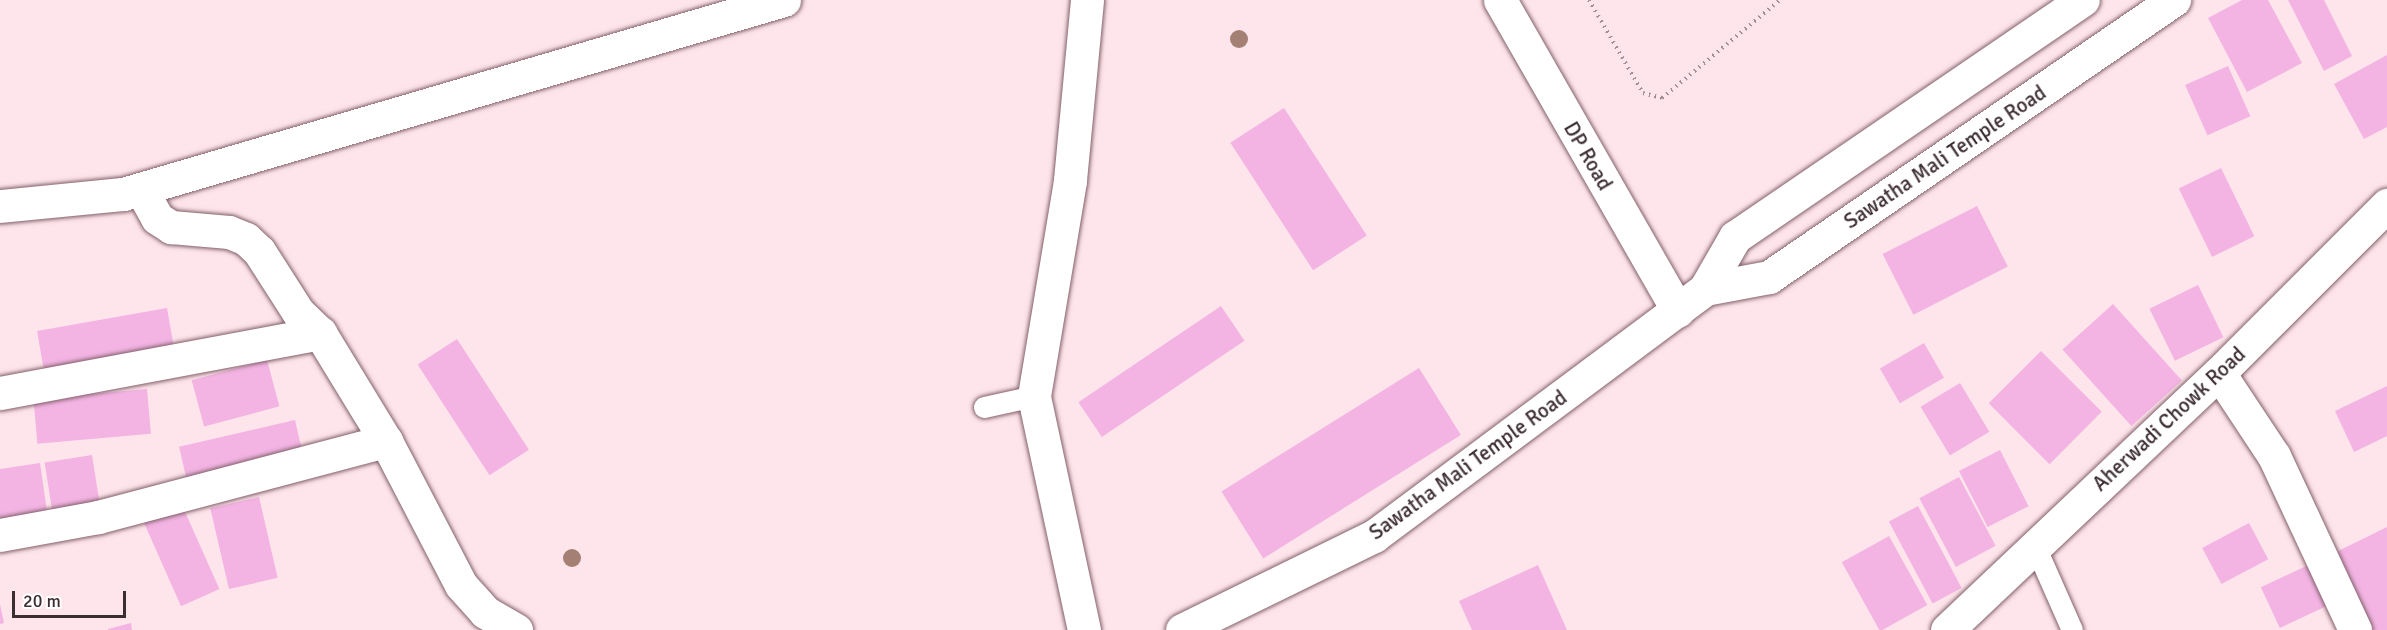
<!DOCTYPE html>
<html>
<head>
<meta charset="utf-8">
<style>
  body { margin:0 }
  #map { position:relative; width:2387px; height:630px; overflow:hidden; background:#fee5eb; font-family:Signika,sans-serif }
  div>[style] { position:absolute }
  .building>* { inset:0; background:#f3b4e4; transform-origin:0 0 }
  .path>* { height:4px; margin-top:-2px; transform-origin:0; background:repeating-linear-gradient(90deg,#a18d92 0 1.5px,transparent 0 6px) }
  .roads { filter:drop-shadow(0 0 2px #82606a) drop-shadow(0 0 2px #82606a) }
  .service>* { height:21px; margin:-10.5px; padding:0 10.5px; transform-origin:10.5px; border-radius:10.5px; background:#fff }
  .minor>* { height:33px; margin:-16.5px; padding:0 16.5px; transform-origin:16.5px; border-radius:16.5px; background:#fff }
  .tertiary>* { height:33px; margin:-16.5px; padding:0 16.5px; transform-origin:16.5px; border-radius:16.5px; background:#fff }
  .trees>* { width:18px; height:18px; margin:-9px; border-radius:50%; background:#a38073 }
  span { translate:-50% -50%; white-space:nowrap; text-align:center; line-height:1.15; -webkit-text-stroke:6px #fff; paint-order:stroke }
  .street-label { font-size:21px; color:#3c2d31 }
  .scale { position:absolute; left:12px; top:591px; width:114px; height:27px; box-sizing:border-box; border:3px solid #3c2d31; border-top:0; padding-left:8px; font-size:18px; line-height:21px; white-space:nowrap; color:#3c2d31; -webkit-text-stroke:4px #fff; paint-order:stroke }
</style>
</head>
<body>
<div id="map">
  <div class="building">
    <i style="clip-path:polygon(2242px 0,2268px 0,2302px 63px,2247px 92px,2208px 18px)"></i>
    <i style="clip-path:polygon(2288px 0,2324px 0,2352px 56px,2324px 71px)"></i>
    <i style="clip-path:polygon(2387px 55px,2387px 127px,2364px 139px,2334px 84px)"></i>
    <i style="left:2228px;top:66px;width:55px;height:47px;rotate:66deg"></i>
    <i style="left:1284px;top:108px;width:152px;height:64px;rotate:57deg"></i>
    <i style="left:2221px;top:168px;width:76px;height:47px;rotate:64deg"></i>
    <i style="left:1977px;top:206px;width:68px;height:106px;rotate:63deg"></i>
    <i style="left:2198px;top:285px;width:58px;height:54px;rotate:64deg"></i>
    <i style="left:2113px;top:304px;width:103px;height:68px;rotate:48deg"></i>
    <i style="left:1221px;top:306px;width:42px;height:172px;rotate:56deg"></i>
    <i style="left:167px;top:308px;width:51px;height:132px;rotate:80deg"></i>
    <i style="left:457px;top:339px;width:132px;height:47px;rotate:57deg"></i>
    <i style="left:1924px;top:343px;width:40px;height:51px;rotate:60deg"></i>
    <i style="left:2041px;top:351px;width:86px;height:74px;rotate:45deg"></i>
    <i style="left:267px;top:360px;width:48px;height:78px;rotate:75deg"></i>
    <i style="left:1419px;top:368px;width:79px;height:233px;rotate:58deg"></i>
    <i style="left:1960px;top:383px;width:57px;height:46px;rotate:59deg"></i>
    <i style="clip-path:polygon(2387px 386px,2387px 436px,2354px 452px,2335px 411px)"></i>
    <i style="left:147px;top:389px;width:45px;height:114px;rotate:85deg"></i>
    <i style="left:295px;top:420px;width:40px;height:119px;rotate:77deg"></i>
    <i style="left:2000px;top:450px;width:63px;height:46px;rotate:63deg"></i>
    <i style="left:92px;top:455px;width:60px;height:48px;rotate:81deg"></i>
    <i style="clip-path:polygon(40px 463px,49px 525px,0 521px,0 469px)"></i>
    <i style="left:1959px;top:477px;width:78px;height:45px;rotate:62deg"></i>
    <i style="left:259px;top:497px;width:83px;height:50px;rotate:77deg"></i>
    <i style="left:182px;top:505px;width:92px;height:42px;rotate:66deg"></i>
    <i style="left:1918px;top:506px;width:93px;height:33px;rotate:62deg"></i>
    <i style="left:2249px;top:523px;width:41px;height:53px;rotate:62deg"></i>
    <i style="clip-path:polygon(2387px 527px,2387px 630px,2369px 630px,2332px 554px)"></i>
    <i style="left:1889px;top:536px;width:79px;height:54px;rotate:61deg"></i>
    <i style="left:2317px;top:561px;width:45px;height:62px;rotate:65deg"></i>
    <i style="clip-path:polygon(1538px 565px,1567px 630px,1472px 630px,1459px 601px)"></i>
    <i style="clip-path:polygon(0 604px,4px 623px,0 624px)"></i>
    <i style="clip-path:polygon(131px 623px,132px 630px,108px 630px,108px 629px)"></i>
  </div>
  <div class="path">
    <i style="left:1589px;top:0;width:108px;rotate:59.9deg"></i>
    <i style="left:1643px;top:93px;width:20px;rotate:15deg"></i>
    <i style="left:1662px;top:98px;width:153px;rotate:-39.7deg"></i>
  </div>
  <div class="roads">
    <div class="service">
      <i style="left:984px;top:407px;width:51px;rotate:-12.4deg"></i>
      <i style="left:2035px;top:546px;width:92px;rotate:66.2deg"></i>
    </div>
    <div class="minor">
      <i style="left:1500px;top:0;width:358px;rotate:60.2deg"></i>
      <i style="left:141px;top:189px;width:33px;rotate:61deg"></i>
      <i style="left:157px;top:218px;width:17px;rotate:33deg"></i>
      <i style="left:171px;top:227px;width:58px;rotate:4.9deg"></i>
      <i style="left:229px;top:232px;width:18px;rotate:22deg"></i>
      <i style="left:246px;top:239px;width:18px;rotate:43deg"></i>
      <i style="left:259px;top:251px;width:72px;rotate:57.4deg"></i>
      <i style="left:298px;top:312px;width:30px;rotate:44deg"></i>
      <i style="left:0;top:206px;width:124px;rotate:-5.6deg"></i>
      <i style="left:123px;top:194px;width:689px;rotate:-16.36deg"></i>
      <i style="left:2219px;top:373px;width:100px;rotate:56.5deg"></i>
      <i style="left:2274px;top:456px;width:192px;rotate:65deg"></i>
      <i style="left:0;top:393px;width:326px;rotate:-10.6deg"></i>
      <i style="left:320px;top:333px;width:127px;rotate:58.6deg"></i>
      <i style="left:386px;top:441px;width:162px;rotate:62.5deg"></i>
      <i style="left:461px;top:585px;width:36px;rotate:48deg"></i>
      <i style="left:485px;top:612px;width:36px;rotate:30deg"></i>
      <i style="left:0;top:535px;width:100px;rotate:-10.4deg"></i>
      <i style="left:98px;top:517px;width:298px;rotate:-14.8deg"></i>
      <i style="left:1084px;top:630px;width:239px;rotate:-102.1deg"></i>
      <i style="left:1034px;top:396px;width:219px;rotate:-80.5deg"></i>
      <i style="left:1070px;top:180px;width:181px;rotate:-84.6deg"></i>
      <i style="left:1947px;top:630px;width:374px;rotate:-43.4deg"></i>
      <i style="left:2219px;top:373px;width:238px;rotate:-45deg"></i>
    </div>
    <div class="tertiary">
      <i style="left:1705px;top:289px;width:65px;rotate:-10.6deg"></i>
      <i style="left:1769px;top:277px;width:491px;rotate:-34.4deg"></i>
      <i style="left:1182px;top:630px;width:214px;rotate:-26.1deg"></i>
      <i style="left:1374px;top:536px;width:413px;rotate:-36.7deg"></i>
      <i style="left:1705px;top:289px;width:60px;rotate:-60deg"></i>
      <i style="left:1735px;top:237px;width:421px;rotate:-34.3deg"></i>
    </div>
  </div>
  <div class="trees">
    <i style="left:1239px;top:39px"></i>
    <i style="left:572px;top:558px"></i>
  </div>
  <div class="street-label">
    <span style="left:1588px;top:156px;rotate:60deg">DP Road</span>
    <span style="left:1945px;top:157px;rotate:-34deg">Sawatha Mali Temple Road</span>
    <span style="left:2169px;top:419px;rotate:-43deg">Aherwadi Chowk Road</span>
    <span style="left:1468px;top:465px;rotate:-36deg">Sawatha Mali Temple Road</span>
  </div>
  <div class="scale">20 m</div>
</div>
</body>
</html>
